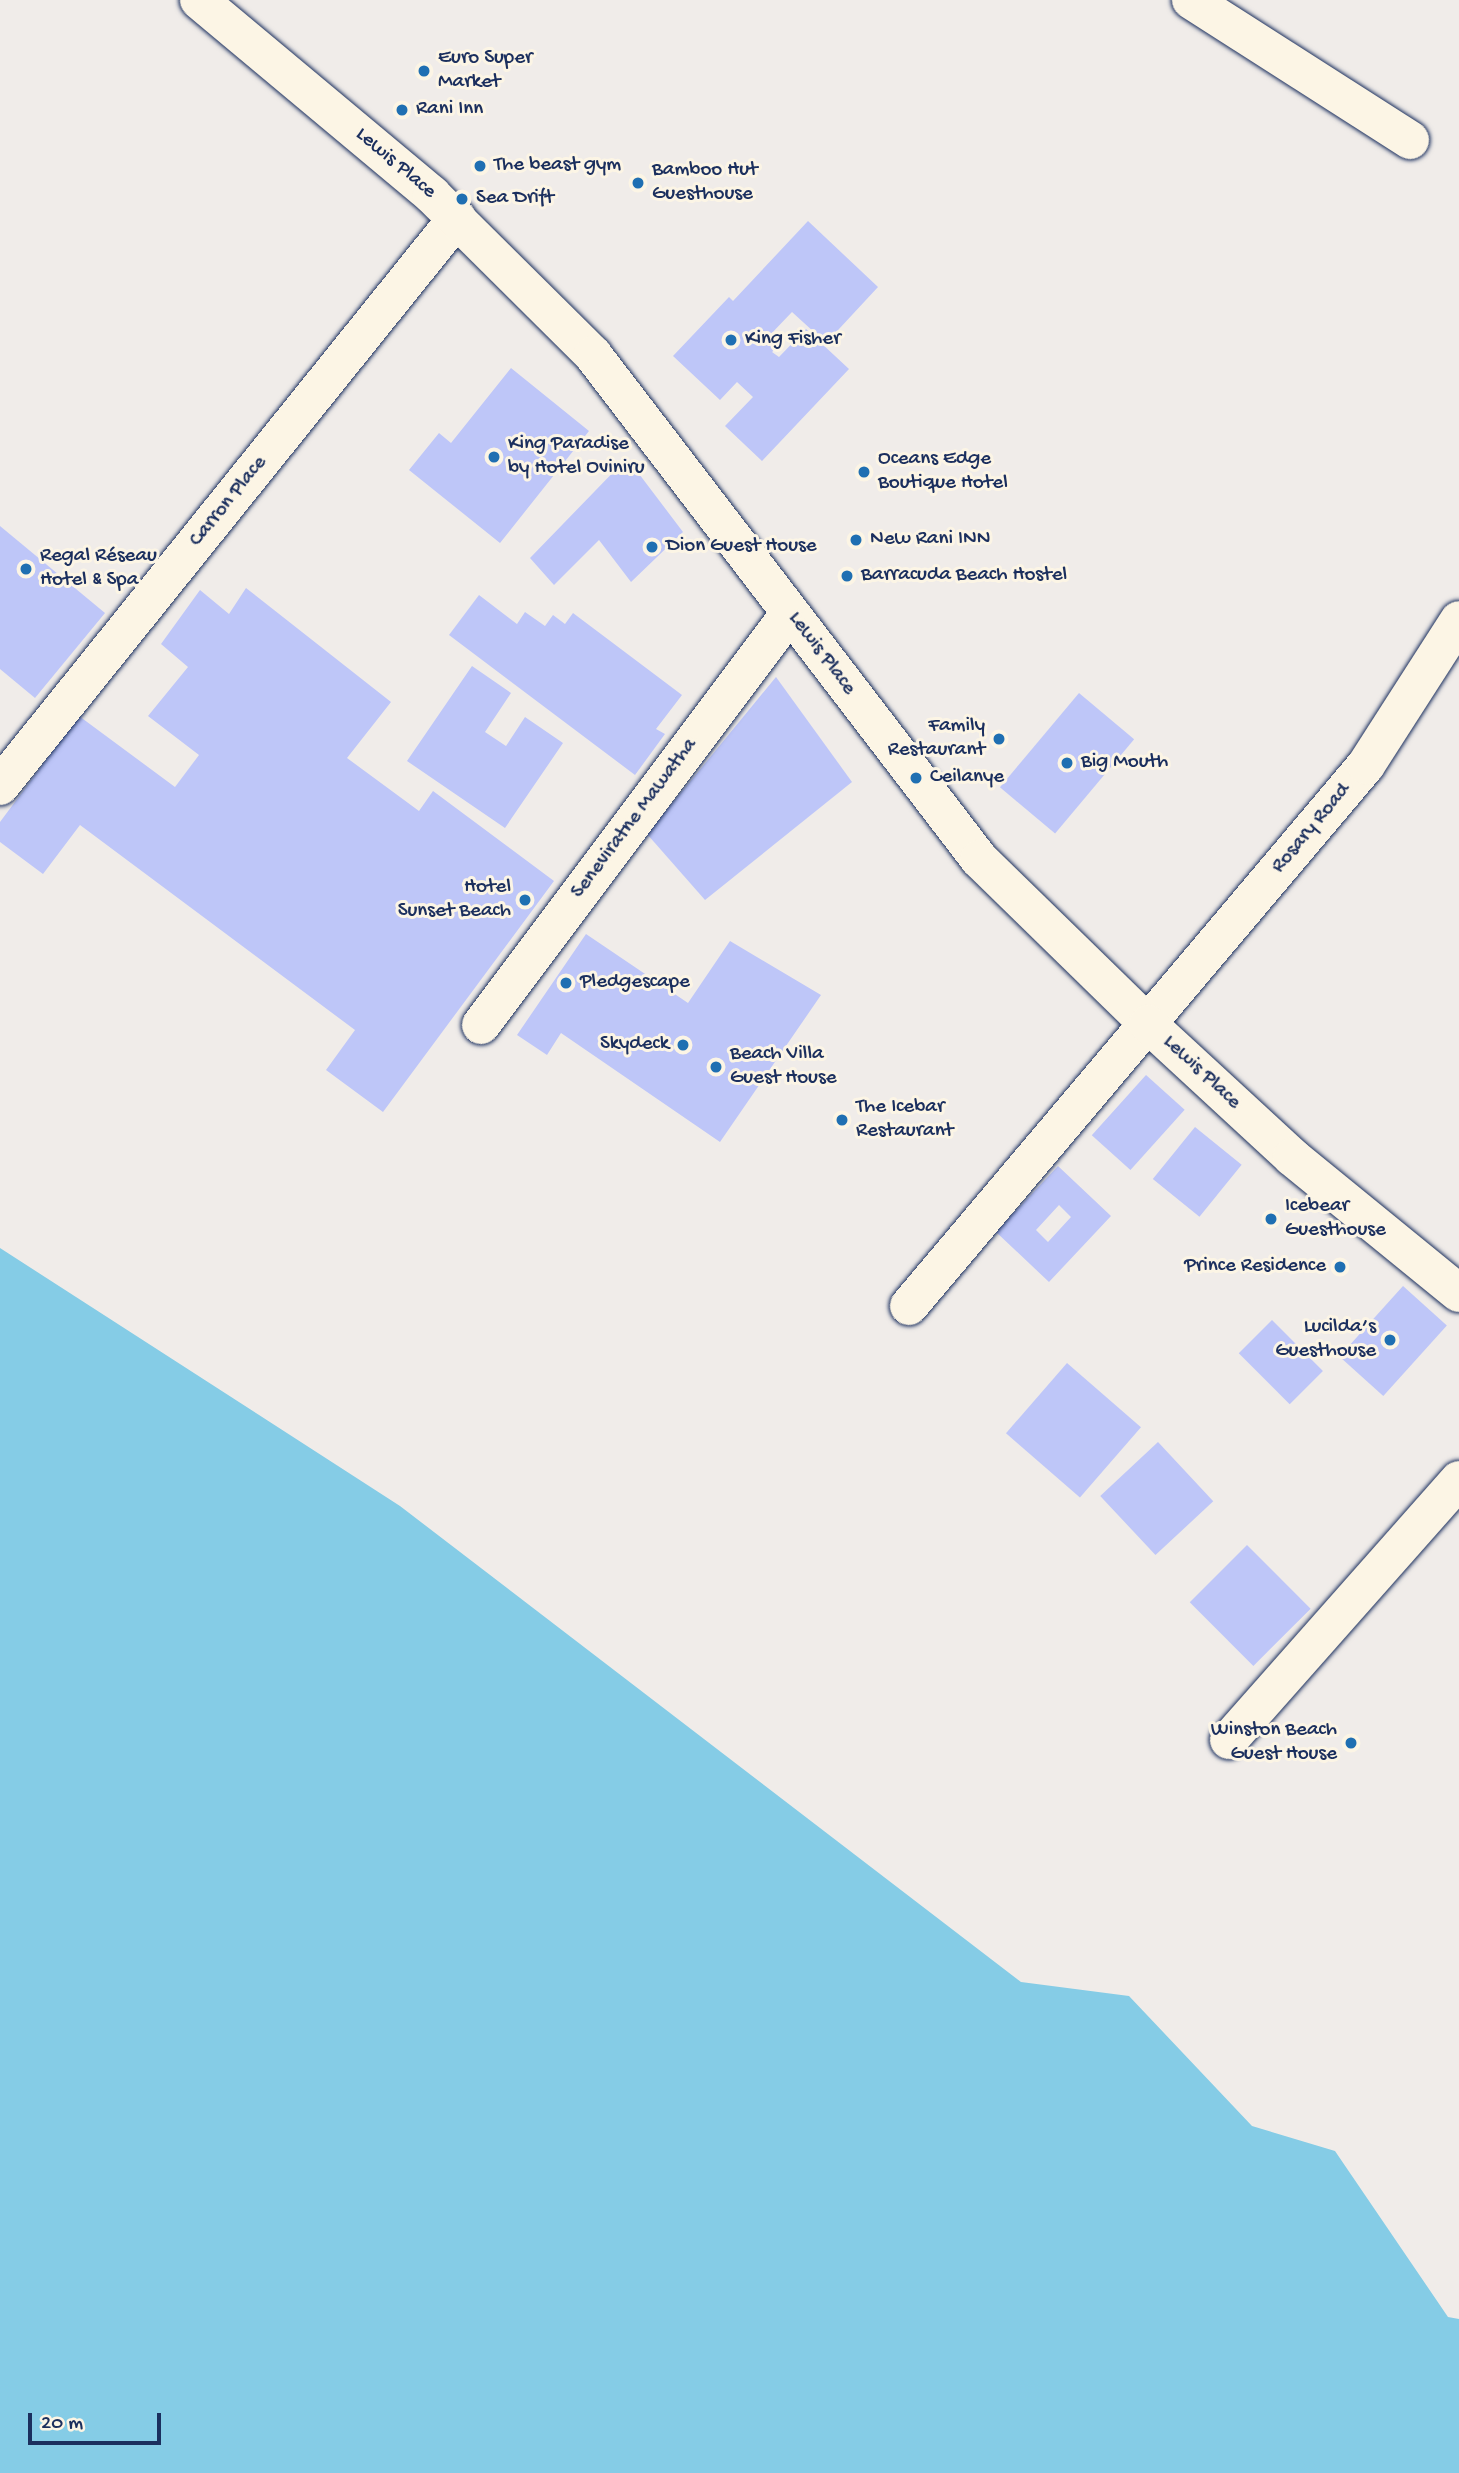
<!DOCTYPE html>
<html>
<head>
<meta charset="utf-8">
<style>
  body { margin:0 }
  #map { position:relative; width:1459px; height:2473px; overflow:hidden; background:#f0ece9; font-family:"Gochi Hand",sans-serif }
  div>[style] { position:absolute }
  .water>* { inset:0; background:#85cce6 }
  .building>* { inset:0; background:#bec6f8; transform-origin:0 0 }
  .roads { filter:drop-shadow(0 0 2px #1b2f5e) drop-shadow(0 0 2px #1b2f5e) }
  .minor>* { height:38px; margin:-19px; padding:0 19px; transform-origin:19px; border-radius:19px; background:#fcf5e5 }
  .tertiary>* { height:38px; margin:-19px; padding:0 19px; transform-origin:19px; border-radius:19px; background:#fcf5e5 }
  .dots>* { width:19px; height:19px; translate:-50% -50%; box-sizing:border-box; border:4px solid #fcf5e5; border-radius:50% }
  span { translate:-50% -50%; white-space:nowrap; text-align:center; line-height:1.15; -webkit-text-stroke:6px #fcf5e5; paint-order:stroke }
  .poi-label { font-size:21px; color:#1b2f5e }
  .left { translate:0 -50%; text-align:left }
  .right { translate:-100% -50%; text-align:right }
  .street-label { font-size:21px; color:#1b2f5e }
  .scale { position:absolute; left:28px; top:2413px; width:133px; height:32px; box-sizing:border-box; border:4px solid #1b2f5e; border-top:0; padding-left:9px; font-size:21px; line-height:24px; white-space:nowrap; color:#1b2f5e; -webkit-text-stroke:5px #fcf5e5; paint-order:stroke }
</style>
</head>
<body>
<div id="map">
  <div class="water">
    <i style="clip-path:polygon(0 1248px,400px 1506px,1021px 1982px,1129px 1996px,1252px 2126px,1335px 2151px,1448px 2317px,1459px 2319px,1459px 2473px,0 2473px)"></i>
  </div>
  <div class="building">
    <i style="clip-path:polygon(808px 221px,878px 287px,826px 343px,792px 312px,769px 336px,779px 345px,772px 352px,779px 357px,806px 329px,849px 369px,762px 461px,725px 426px,753px 397px,737px 382px,720px 400px,673px 356px,729px 297px,733px 301px)"></i>
    <i style="clip-path:polygon(511px 368px,589px 431px,500px 543px,409px 470px,439px 433px,451px 443px)"></i>
    <i style="clip-path:polygon(627px 458px,683px 532px,631px 582px,599px 540px,554px 585px,530px 558px)"></i>
    <i style="clip-path:polygon(0 526px,105px 613px,35px 698px,0 669px)"></i>
    <i style="clip-path:polygon(246px 588px,391px 702px,347px 758px,419px 811px,433px 791px,554px 881px,383px 1112px,326px 1070px,355px 1030px,80px 825px,43px 874px,0 842px,0 822px,79px 716px,175px 787px,199px 755px,148px 716px,188px 667px,161px 644px,200px 590px,229px 614px)"></i>
    <i style="clip-path:polygon(479px 595px,517px 624px,525px 612px,545px 626px,553px 615px,565px 624px,573px 613px,682px 695px,656px 729px,665px 734px,635px 775px,449px 635px)"></i>
    <i style="clip-path:polygon(472px 666px,511px 693px,485px 732px,506px 746px,525px 717px,563px 743px,505px 828px,407px 761px)"></i>
    <i style="clip-path:polygon(776px 677px,852px 782px,705px 900px,647px 834px)"></i>
    <i style="left:1079px;top:693px;width:72px;height:123px;rotate:40deg"></i>
    <i style="clip-path:polygon(586px 934px,688px 1003px,730px 941px,821px 995px,720px 1142px,561px 1033px,547px 1055px,517px 1035px)"></i>
    <i style="left:1146px;top:1075px;width:52px;height:81px;rotate:42deg"></i>
    <i style="left:1195px;top:1127px;width:60px;height:67px;rotate:39deg"></i>
    <i style="clip-path:polygon(evenodd,1058px 1166px,1111px 1216px,1049px 1282px,996px 1232px,1058px 1166px,1059px 1205px,1071px 1217px,1048px 1242px,1036px 1230px,1059px 1205px)"></i>
    <i style="left:1403px;top:1286px;width:59px;height:95px;rotate:42deg"></i>
    <i style="left:1272px;top:1320px;width:72px;height:47px;rotate:45deg"></i>
    <i style="left:1067px;top:1363px;width:98px;height:93px;rotate:41deg"></i>
    <i style="left:1158px;top:1442px;width:81px;height:79px;rotate:47deg"></i>
    <i style="left:1247px;top:1545px;width:90px;height:81px;rotate:45deg"></i>
  </div>
  <div class="roads">
    <div class="minor">
      <i style="left:1191px;top:0;width:260px;rotate:32.6deg"></i>
      <i style="left:0;top:786px;width:729px;rotate:-51.18deg"></i>
      <i style="left:481px;top:1025px;width:515px;rotate:-53.13deg"></i>
      <i style="left:909px;top:1306px;width:708px;rotate:-49.81deg"></i>
      <i style="left:1366px;top:765px;width:172px;rotate:-57.3deg"></i>
      <i style="left:1229px;top:1740px;width:347px;rotate:-48.5deg"></i>
    </div>
    <div class="tertiary">
      <i style="left:199px;top:0;width:304px;rotate:39.9deg"></i>
      <i style="left:432px;top:195px;width:227px;rotate:44.8deg"></i>
      <i style="left:593px;top:355px;width:635px;rotate:52.55deg"></i>
      <i style="left:979px;top:859px;width:236px;rotate:44.3deg"></i>
      <i style="left:1148px;top:1024px;width:196px;rotate:42.7deg"></i>
      <i style="left:1292px;top:1157px;width:215px;rotate:39.2deg"></i>
    </div>
  </div>
  <div class="dots">
    <i style="left:424px;top:71px;background:#1f6fb2"></i>
    <i style="left:402px;top:110px;background:#1f6fb2"></i>
    <i style="left:480px;top:166px;background:#1f6fb2"></i>
    <i style="left:638px;top:183px;background:#1f6fb2"></i>
    <i style="left:462px;top:199px;background:#1f6fb2"></i>
    <i style="left:731px;top:340px;background:#1f6fb2"></i>
    <i style="left:494px;top:457px;background:#1f6fb2"></i>
    <i style="left:864px;top:472px;background:#1f6fb2"></i>
    <i style="left:856px;top:540px;background:#1f6fb2"></i>
    <i style="left:652px;top:547px;background:#1f6fb2"></i>
    <i style="left:26px;top:569px;background:#1f6fb2"></i>
    <i style="left:847px;top:576px;background:#1f6fb2"></i>
    <i style="left:999px;top:739px;background:#1f6fb2"></i>
    <i style="left:1067px;top:763px;background:#1f6fb2"></i>
    <i style="left:916px;top:778px;background:#1f6fb2"></i>
    <i style="left:525px;top:900px;background:#1f6fb2"></i>
    <i style="left:566px;top:983px;background:#1f6fb2"></i>
    <i style="left:683px;top:1045px;background:#1f6fb2"></i>
    <i style="left:716px;top:1067px;background:#1f6fb2"></i>
    <i style="left:842px;top:1120px;background:#1f6fb2"></i>
    <i style="left:1271px;top:1219px;background:#1f6fb2"></i>
    <i style="left:1340px;top:1267px;background:#1f6fb2"></i>
    <i style="left:1390px;top:1340px;background:#1f6fb2"></i>
    <i style="left:1351px;top:1743px;background:#1f6fb2"></i>
  </div>
  <div class="poi-label">
    <span class="left" style="left:438px;top:71px">Euro Super<br>Market</span>
    <span class="left" style="left:416px;top:110px">Rani Inn</span>
    <span class="left" style="left:494px;top:166px">The beast gym</span>
    <span class="left" style="left:652px;top:183px">Bamboo Hut<br>Guesthouse</span>
    <span class="left" style="left:476px;top:199px">Sea Drift</span>
    <span class="left" style="left:745px;top:340px">King Fisher</span>
    <span class="left" style="left:508px;top:457px">King Paradise<br>by Hotel Oviniru</span>
    <span class="left" style="left:878px;top:472px">Oceans Edge<br>Boutique Hotel</span>
    <span class="left" style="left:870px;top:540px">New Rani INN</span>
    <span class="left" style="left:666px;top:547px">Dion Guest House</span>
    <span class="left" style="left:40px;top:569px">Regal Réseau<br>Hotel &amp; Spa</span>
    <span class="left" style="left:861px;top:576px">Barracuda Beach Hostel</span>
    <span class="right" style="left:985px;top:739px">Family<br>Restaurant</span>
    <span class="left" style="left:1081px;top:763px">Big Mouth</span>
    <span class="left" style="left:930px;top:778px">Ceilanye</span>
    <span class="right" style="left:511px;top:900px">Hotel<br>Sunset Beach</span>
    <span class="left" style="left:580px;top:983px">Pledgescape</span>
    <span class="right" style="left:669px;top:1045px">Skydeck</span>
    <span class="left" style="left:730px;top:1067px">Beach Villa<br>Guest House</span>
    <span class="left" style="left:856px;top:1120px">The Icebar<br>Restaurant</span>
    <span class="left" style="left:1285px;top:1219px">Icebear<br>Guesthouse</span>
    <span class="right" style="left:1326px;top:1267px">Prince Residence</span>
    <span class="right" style="left:1376px;top:1340px">Lucilda’s<br>Guesthouse</span>
    <span class="right" style="left:1337px;top:1743px">Winston Beach<br>Guest House</span>
  </div>
  <div class="street-label">
    <span style="left:395px;top:164px;rotate:40deg">Lewis Place</span>
    <span style="left:229px;top:502px;rotate:-51deg">Carron Place</span>
    <span style="left:821px;top:654px;rotate:53deg">Lewis Place</span>
    <span style="left:635px;top:819px;rotate:-53deg">Seneviratne Mawatha</span>
    <span style="left:1312px;top:829px;rotate:-50deg">Rosary Road</span>
    <span style="left:1201px;top:1073px;rotate:43deg">Lewis Place</span>
  </div>
  <div class="scale">20 m</div>
</div>
</body>
</html>
